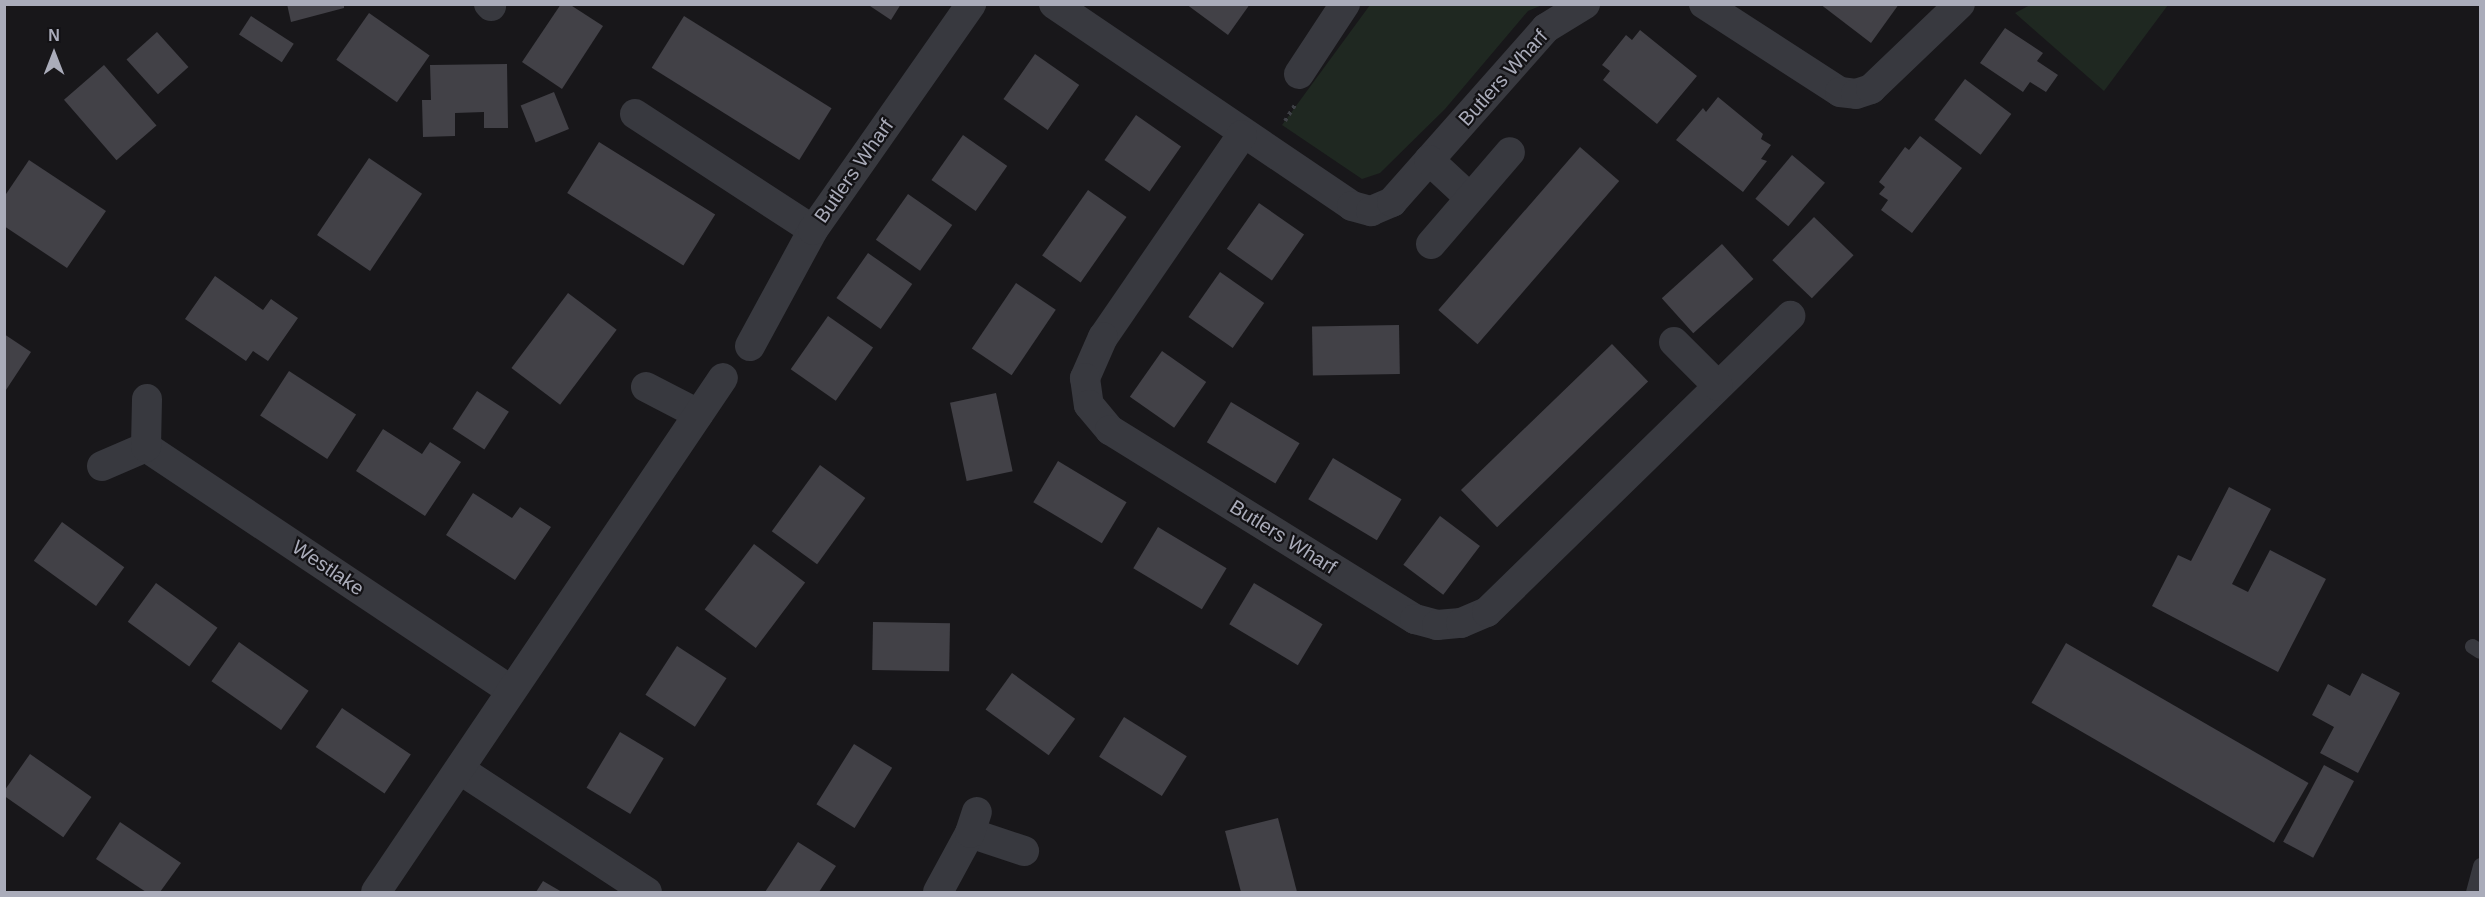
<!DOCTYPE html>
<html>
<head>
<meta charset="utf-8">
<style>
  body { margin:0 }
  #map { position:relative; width:2485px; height:897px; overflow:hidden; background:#18171a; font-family:Arial,sans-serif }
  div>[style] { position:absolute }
  .green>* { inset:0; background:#1f2821 }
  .building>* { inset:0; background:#424147; transform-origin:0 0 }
  .path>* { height:4px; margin-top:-2px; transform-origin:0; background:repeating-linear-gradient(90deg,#3e4046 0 3px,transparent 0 7.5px) }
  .lane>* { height:15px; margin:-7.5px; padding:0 7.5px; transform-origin:7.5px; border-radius:7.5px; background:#38393f }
  .street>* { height:30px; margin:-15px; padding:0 15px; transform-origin:15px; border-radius:15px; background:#38393f }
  span { translate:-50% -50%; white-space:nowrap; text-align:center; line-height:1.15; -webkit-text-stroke:4.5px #131215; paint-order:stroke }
  .street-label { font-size:20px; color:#aaacba }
  .frame { position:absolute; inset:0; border:6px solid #aaacba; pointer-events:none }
  .north { position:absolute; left:24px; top:24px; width:60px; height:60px; -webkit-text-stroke:4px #131215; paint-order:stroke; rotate:0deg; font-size:16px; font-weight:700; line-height:24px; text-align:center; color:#aaacba }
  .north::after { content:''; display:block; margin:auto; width:21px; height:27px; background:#aaacba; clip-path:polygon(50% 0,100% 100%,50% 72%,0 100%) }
</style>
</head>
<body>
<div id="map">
  <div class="green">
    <i style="clip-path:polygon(1370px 5px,1542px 5px,1528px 11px,1445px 109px,1380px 173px,1362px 179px,1282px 125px)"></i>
    <i style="clip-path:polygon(2030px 5px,2030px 4px,2168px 5px,2104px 91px,2015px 13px)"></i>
  </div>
  <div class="building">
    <i style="clip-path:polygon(287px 4px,344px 4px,344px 8px,291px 22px)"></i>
    <i style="clip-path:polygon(561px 4px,569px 4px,603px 26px,562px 89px,522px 62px)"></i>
    <i style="clip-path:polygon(867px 4px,901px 4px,891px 20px)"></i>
    <i style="clip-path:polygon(1186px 4px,1250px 4px,1228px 35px)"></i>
    <i style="clip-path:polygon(1820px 4px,1899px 4px,1871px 43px)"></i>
    <i style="left:369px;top:13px;width:74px;height:57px;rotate:35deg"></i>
    <i style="left:251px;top:16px;width:51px;height:22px;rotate:33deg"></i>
    <i style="left:684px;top:16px;width:174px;height:61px;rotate:32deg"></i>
    <i style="clip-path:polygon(2005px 28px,2043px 53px,2037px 61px,2058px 75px,2046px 92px,2030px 82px,2023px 92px,1980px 63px)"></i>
    <i style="clip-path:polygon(1640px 30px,1697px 76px,1657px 124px,1603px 80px,1610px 71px,1602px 65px,1626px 35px,1632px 40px)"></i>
    <i style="left:157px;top:32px;width:47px;height:41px;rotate:48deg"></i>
    <i style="left:1035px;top:54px;width:54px;height:55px;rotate:35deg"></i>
    <i style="clip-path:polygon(507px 64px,508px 128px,484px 128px,484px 112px,455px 113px,455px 136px,423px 137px,422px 100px,431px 100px,430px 65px)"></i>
    <i style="left:104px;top:65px;width:80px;height:53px;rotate:49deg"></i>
    <i style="left:1965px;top:79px;width:58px;height:51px;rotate:37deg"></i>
    <i style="left:554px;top:92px;width:40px;height:36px;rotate:68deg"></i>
    <i style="clip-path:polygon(1718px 97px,1763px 134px,1761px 139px,1771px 145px,1761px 159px,1767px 161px,1743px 192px,1676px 140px,1703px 108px,1706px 112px)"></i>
    <i style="left:1136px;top:115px;width:55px;height:55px;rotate:35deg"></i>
    <i style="left:963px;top:135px;width:54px;height:55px;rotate:35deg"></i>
    <i style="clip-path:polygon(1920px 136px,1962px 168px,1912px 233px,1881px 210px,1888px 200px,1879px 194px,1885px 187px,1879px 182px,1905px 147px,1909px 150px)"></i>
    <i style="left:599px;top:142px;width:137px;height:60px;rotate:32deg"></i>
    <i style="left:1580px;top:147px;width:52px;height:216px;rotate:41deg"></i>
    <i style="left:1792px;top:155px;width:43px;height:57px;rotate:40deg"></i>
    <i style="left:369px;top:158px;width:64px;height:93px;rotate:34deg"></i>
    <i style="clip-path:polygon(29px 160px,106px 211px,67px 268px,4px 226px,4px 197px)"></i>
    <i style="left:1088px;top:190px;width:47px;height:80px;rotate:35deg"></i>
    <i style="left:908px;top:194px;width:54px;height:56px;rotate:35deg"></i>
    <i style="left:1259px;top:203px;width:55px;height:56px;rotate:35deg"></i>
    <i style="left:1814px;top:217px;width:55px;height:60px;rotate:44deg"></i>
    <i style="left:1722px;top:244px;width:47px;height:81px;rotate:48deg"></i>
    <i style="left:868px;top:253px;width:54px;height:55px;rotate:35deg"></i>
    <i style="left:1220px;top:272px;width:54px;height:55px;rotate:35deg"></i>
    <i style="clip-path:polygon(215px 276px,263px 310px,271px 299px,298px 318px,268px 361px,253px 351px,246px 361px,185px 319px)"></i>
    <i style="left:1016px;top:283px;width:48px;height:79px;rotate:34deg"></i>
    <i style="left:568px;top:293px;width:61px;height:94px;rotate:37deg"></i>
    <i style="left:828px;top:316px;width:55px;height:65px;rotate:35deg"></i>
    <i style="left:1399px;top:325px;width:49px;height:87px;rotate:89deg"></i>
    <i style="clip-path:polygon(4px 334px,31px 352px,4px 393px)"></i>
    <i style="left:1612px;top:344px;width:52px;height:210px;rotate:46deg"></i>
    <i style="left:1162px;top:351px;width:54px;height:56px;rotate:35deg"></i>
    <i style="left:289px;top:371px;width:80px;height:53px;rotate:33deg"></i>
    <i style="left:477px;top:391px;width:38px;height:45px;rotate:33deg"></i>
    <i style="left:996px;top:393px;width:80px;height:47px;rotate:78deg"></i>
    <i style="left:1231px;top:402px;width:80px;height:47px;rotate:31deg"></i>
    <i style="clip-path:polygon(383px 429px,422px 454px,430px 442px,461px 462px,425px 516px,356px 471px)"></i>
    <i style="left:1333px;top:458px;width:80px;height:48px;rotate:31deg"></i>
    <i style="left:1058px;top:461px;width:80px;height:48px;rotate:31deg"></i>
    <i style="left:820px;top:465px;width:56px;height:82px;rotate:36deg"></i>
    <i style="clip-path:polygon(2229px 487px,2271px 509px,2232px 584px,2248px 592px,2270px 550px,2326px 579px,2278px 672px,2152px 606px,2178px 555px,2191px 561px)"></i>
    <i style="clip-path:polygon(473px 493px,512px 518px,520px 507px,551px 527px,515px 580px,446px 535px)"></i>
    <i style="left:1440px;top:516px;width:50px;height:61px;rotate:37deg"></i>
    <i style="left:62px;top:522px;width:77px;height:48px;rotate:36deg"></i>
    <i style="left:1158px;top:527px;width:80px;height:48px;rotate:31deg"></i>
    <i style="left:754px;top:544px;width:64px;height:82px;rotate:37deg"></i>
    <i style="left:156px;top:583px;width:76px;height:48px;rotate:36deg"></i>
    <i style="left:1254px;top:583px;width:80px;height:48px;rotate:31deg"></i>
    <i style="left:873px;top:622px;width:77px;height:48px;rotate:1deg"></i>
    <i style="left:239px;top:642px;width:85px;height:48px;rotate:35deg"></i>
    <i style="left:2066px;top:643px;width:280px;height:69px;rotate:30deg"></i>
    <i style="left:677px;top:646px;width:59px;height:58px;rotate:33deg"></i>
    <i style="left:1012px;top:673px;width:78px;height:45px;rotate:36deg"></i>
    <i style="clip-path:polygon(2362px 673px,2400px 693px,2358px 773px,2320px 753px,2334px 727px,2312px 715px,2328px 684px,2350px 696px)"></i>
    <i style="left:342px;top:708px;width:83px;height:47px;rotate:34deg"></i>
    <i style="left:1124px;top:717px;width:74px;height:47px;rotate:32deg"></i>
    <i style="left:620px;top:732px;width:51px;height:65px;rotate:31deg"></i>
    <i style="left:854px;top:744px;width:45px;height:71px;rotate:32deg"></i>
    <i style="left:30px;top:754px;width:75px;height:49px;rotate:35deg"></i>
    <i style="left:2324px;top:765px;width:34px;height:87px;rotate:28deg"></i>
    <i style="clip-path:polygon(1278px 818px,1297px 892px,1241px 892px,1225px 831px)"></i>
    <i style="clip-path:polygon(120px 822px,181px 863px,160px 892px,146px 892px,96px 859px)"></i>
    <i style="clip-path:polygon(798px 842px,836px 866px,819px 892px,765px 892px)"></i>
    <i style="clip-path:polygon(543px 881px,562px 892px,536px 892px)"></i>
  </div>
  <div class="path">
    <i style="left:1285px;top:121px;width:19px;rotate:-58deg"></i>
  </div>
  <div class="lane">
    <i style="left:2472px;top:646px;width:9px;rotate:32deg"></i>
    <i style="left:2473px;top:892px;width:28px;rotate:-75deg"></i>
  </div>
  <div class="street">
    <i style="left:489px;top:4px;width:3px;rotate:45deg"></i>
    <i style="left:1054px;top:4px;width:360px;rotate:34.1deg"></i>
    <i style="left:1352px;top:206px;width:20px;rotate:15deg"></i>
    <i style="left:1371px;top:211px;width:23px;rotate:-23deg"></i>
    <i style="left:1392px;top:202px;width:232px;rotate:-48.5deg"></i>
    <i style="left:1546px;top:28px;width:46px;rotate:-31.6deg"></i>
    <i style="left:1704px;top:4px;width:162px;rotate:32.9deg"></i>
    <i style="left:1840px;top:92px;width:16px;rotate:7deg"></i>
    <i style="left:1856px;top:94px;width:16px;rotate:-18deg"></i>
    <i style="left:1871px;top:89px;width:123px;rotate:-43.7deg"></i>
    <i style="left:1299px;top:74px;width:84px;rotate:-56.7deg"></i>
    <i style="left:635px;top:114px;width:212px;rotate:33.1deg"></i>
    <i style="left:1242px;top:135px;width:245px;rotate:124.5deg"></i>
    <i style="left:1103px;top:337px;width:45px;rotate:113.7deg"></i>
    <i style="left:1085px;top:378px;width:27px;rotate:82deg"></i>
    <i style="left:1089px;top:405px;width:33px;rotate:50deg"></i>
    <i style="left:1110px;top:430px;width:359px;rotate:31.8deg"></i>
    <i style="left:1415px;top:619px;width:23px;rotate:15deg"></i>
    <i style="left:1437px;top:625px;width:24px;rotate:-5deg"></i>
    <i style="left:1461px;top:623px;width:28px;rotate:-23deg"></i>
    <i style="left:1487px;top:612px;width:424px;rotate:-44.3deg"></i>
    <i style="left:1429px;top:160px;width:54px;rotate:42.8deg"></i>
    <i style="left:1431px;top:244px;width:121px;rotate:-49.3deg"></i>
    <i style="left:1674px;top:342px;width:62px;rotate:45deg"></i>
    <i style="left:750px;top:346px;width:132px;rotate:-61.5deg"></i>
    <i style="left:813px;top:230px;width:276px;rotate:-55deg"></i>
    <i style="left:646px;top:387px;width:59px;rotate:27.4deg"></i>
    <i style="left:146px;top:447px;width:438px;rotate:33.7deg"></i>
    <i style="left:102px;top:466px;width:48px;rotate:-23.4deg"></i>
    <i style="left:146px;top:447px;width:48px;rotate:-88.8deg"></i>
    <i style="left:462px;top:771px;width:221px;rotate:33.2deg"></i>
    <i style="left:970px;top:833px;width:57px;rotate:18.4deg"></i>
    <i style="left:376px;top:892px;width:620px;rotate:-55.98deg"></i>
    <i style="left:938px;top:892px;width:67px;rotate:-61.5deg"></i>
    <i style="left:970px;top:833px;width:22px;rotate:-72deg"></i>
  </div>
  <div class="street-label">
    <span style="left:1503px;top:78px;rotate:-48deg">Butlers Wharf</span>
    <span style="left:854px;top:171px;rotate:-55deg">Butlers Wharf</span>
    <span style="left:1283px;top:537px;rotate:32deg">Butlers Wharf</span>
    <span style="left:328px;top:568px;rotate:34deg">Westlake</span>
  </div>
  <div class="frame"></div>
  <div class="north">N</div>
</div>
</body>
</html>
